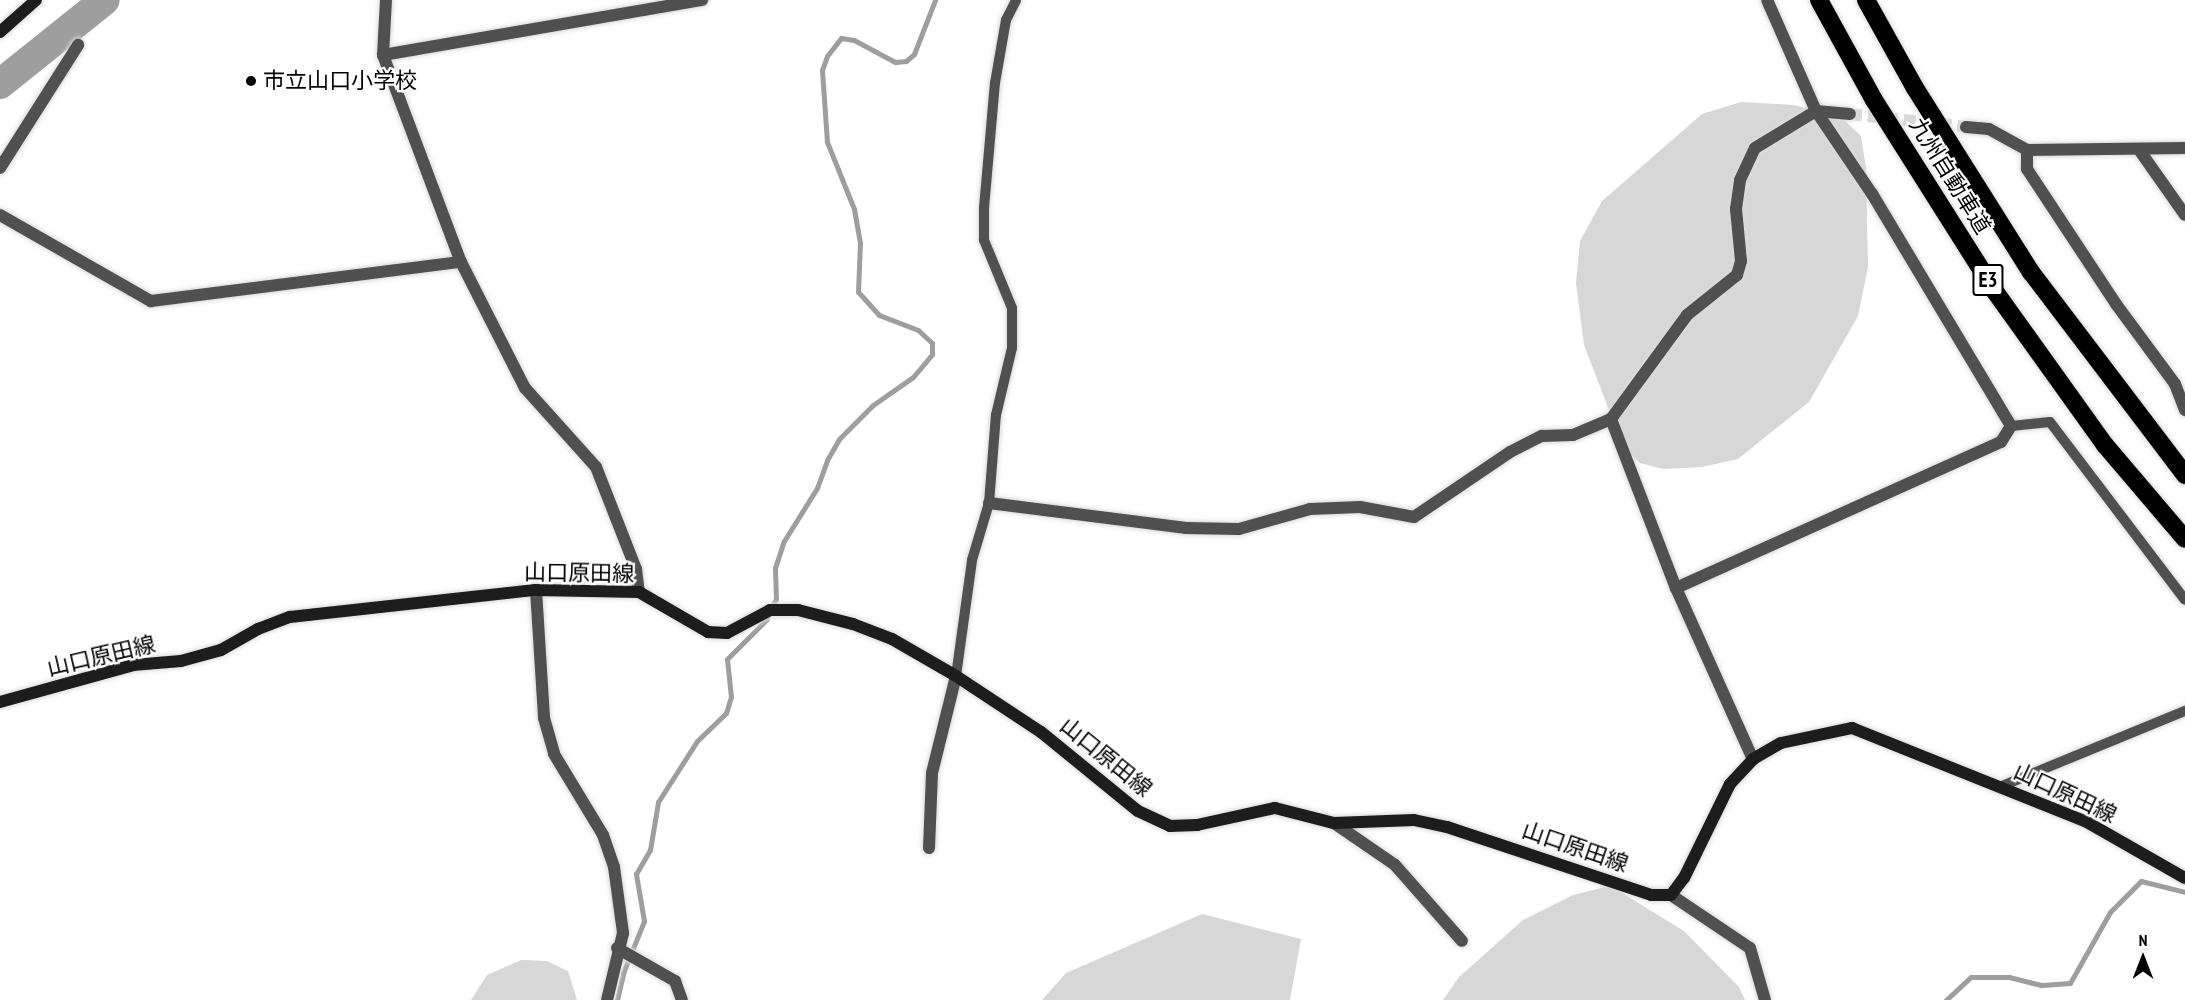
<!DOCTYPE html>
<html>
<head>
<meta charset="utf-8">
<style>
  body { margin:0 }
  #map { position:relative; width:2185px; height:1000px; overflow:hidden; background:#fff; font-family:"PT Sans Narrow","Noto Sans JP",sans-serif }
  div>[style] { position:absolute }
  .green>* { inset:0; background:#d7d7d7 }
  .stream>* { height:5px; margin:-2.5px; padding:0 2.5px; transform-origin:2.5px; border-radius:2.5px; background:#9e9e9e }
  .river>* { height:30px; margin:-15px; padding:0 15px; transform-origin:15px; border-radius:15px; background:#9e9e9e }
  .minor-tunnel>* { height:12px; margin-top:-6px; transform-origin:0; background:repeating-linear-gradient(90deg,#d9d9d9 0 12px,transparent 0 18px) }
  .roads { filter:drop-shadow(0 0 2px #dbdbdb) drop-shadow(0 0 2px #dbdbdb) }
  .service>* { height:10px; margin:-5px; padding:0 5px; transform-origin:5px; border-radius:5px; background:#505050 }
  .minor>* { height:12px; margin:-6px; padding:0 6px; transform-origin:6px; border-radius:6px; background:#505050 }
  .secondary>* { height:12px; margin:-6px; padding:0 6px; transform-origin:6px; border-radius:6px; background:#1d1d1d }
  .motorway>* { height:18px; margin:-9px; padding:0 9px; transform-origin:9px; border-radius:9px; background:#000 }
  .dots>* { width:16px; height:16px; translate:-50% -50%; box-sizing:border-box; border:3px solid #fff; border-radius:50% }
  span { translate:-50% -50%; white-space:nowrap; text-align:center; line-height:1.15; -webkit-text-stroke:4.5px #fff; paint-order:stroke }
  .shield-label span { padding:2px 4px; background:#fff; border:2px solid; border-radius:4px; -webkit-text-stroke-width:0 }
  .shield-label { font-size:21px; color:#000; font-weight:700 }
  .poi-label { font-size:22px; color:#000 }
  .left { translate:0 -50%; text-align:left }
  .street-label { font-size:22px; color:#000 }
  .north { position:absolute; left:2113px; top:928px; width:60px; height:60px; -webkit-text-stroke:4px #fff; paint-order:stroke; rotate:0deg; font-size:16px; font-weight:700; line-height:24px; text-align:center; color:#000 }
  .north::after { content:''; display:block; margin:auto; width:21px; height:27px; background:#000; clip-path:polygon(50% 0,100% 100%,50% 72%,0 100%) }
</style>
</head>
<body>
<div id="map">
  <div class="green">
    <i style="clip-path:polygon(1741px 102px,1794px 105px,1842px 118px,1861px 136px,1866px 168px,1868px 267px,1858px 316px,1809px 402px,1738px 459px,1702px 467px,1663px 469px,1640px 463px,1624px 449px,1584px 345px,1576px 283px,1580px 241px,1602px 201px,1702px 114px)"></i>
    <i style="clip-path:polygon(1605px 887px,1614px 888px,1684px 931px,1739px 987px,1745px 1000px,1443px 1000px,1459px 977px,1523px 920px,1573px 895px)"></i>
    <i style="clip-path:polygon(1202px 914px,1301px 939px,1290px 1000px,1042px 1000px,1066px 973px)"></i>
    <i style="clip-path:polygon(521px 960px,547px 961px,568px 971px,577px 1000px,471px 1000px,487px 975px)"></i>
  </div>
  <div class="stream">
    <i style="left:617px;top:1000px;width:28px;rotate:-77deg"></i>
    <i style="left:623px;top:973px;width:56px;rotate:-68deg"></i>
    <i style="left:644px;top:921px;width:48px;rotate:-99.7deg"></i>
    <i style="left:636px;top:874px;width:28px;rotate:-60deg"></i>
    <i style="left:650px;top:850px;width:49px;rotate:-80.5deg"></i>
    <i style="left:658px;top:802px;width:72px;rotate:-57.4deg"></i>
    <i style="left:697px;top:741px;width:40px;rotate:-44deg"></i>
    <i style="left:726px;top:713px;width:17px;rotate:-73deg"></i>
    <i style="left:731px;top:697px;width:38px;rotate:-96deg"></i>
    <i style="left:727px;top:659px;width:55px;rotate:-45deg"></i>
    <i style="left:766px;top:620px;width:23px;rotate:-65deg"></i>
    <i style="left:776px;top:599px;width:31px;rotate:-92deg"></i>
    <i style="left:775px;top:568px;width:28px;rotate:-72deg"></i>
    <i style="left:784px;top:541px;width:62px;rotate:-58.1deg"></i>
    <i style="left:817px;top:488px;width:30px;rotate:-70deg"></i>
    <i style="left:827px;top:460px;width:24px;rotate:-60deg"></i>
    <i style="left:839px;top:439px;width:48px;rotate:-45deg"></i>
    <i style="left:873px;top:405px;width:49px;rotate:-35deg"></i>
    <i style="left:913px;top:377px;width:30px;rotate:-50deg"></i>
    <i style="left:932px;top:354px;width:11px;rotate:-90deg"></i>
    <i style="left:932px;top:343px;width:19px;rotate:-137deg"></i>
    <i style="left:918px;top:330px;width:42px;rotate:-159deg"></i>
    <i style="left:879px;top:315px;width:31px;rotate:-132deg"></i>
    <i style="left:858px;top:292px;width:49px;rotate:-87.7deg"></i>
    <i style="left:860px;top:243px;width:35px;rotate:-100deg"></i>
    <i style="left:854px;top:209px;width:72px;rotate:-111.9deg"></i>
    <i style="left:827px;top:142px;width:72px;rotate:-94deg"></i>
    <i style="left:822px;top:70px;width:15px;rotate:-70deg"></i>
    <i style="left:827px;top:56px;width:23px;rotate:-52deg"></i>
    <i style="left:841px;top:38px;width:13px;rotate:9deg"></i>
    <i style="left:854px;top:40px;width:47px;rotate:28.2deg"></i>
    <i style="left:895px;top:62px;width:11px;rotate:-5deg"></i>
    <i style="left:906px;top:61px;width:11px;rotate:-41deg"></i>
    <i style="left:914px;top:54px;width:58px;rotate:-68.7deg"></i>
    <i style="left:1946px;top:1000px;width:34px;rotate:-43deg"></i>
    <i style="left:1971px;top:977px;width:38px"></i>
    <i style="left:2009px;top:977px;width:34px;rotate:14deg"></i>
    <i style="left:2042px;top:985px;width:28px;rotate:-4deg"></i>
    <i style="left:2070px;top:983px;width:81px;rotate:-60.6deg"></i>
    <i style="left:2110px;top:912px;width:44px;rotate:-45deg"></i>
    <i style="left:2141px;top:881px;width:45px;rotate:14deg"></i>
  </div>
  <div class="river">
    <i style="left:0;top:84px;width:134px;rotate:-38.7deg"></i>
  </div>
  <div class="minor-tunnel">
    <i style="left:1850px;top:114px;width:117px;rotate:6.4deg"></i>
  </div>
  <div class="roads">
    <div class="service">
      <i style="left:2011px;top:426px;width:39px;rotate:-6deg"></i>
      <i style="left:2050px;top:422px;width:223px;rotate:52.8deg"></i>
      <i style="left:956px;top:676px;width:117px;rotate:-82.1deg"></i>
      <i style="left:972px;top:560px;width:59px;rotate:-73.4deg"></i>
      <i style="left:989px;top:503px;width:88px;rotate:-85.5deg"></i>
      <i style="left:996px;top:415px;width:69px;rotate:-76.6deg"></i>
      <i style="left:1012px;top:348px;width:40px;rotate:-90deg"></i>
      <i style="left:1012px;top:308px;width:74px;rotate:-112.4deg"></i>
      <i style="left:984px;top:240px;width:32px;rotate:-90deg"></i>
      <i style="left:984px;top:208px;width:125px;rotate:-85deg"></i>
      <i style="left:995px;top:83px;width:64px;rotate:-80.1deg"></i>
      <i style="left:1006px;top:20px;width:22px;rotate:-63deg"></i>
      <i style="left:2002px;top:786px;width:198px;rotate:-22.3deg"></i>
    </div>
    <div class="minor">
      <i style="left:386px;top:0;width:55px;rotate:93.1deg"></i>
      <i style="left:383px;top:55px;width:221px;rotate:69.4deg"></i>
      <i style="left:461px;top:262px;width:141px;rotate:63.1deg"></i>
      <i style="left:525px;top:388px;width:106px;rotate:48.1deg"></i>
      <i style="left:596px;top:467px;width:110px;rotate:68.6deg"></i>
      <i style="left:636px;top:569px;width:23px;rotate:83deg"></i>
      <i style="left:383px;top:55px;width:324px;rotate:-9.8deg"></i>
      <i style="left:1966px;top:127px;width:23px;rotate:5deg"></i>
      <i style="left:1989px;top:129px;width:43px;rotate:28.9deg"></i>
      <i style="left:2027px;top:150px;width:158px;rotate:-0.7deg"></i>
      <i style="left:2027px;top:150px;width:19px;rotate:90deg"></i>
      <i style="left:2027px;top:169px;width:162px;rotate:56.6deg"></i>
      <i style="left:2116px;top:304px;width:99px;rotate:53.6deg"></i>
      <i style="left:2175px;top:384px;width:28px;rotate:69deg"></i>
      <i style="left:2140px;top:151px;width:78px;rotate:54.9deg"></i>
      <i style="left:0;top:168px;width:146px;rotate:-57.6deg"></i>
      <i style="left:0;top:215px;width:174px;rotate:29.7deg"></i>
      <i style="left:151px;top:301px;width:312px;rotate:-7.2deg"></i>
      <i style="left:1611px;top:419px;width:181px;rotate:69deg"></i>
      <i style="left:1676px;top:588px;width:188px;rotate:65.8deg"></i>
      <i style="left:989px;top:503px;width:199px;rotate:7.2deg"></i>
      <i style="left:1186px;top:528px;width:53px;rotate:1.1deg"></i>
      <i style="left:1239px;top:529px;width:74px;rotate:-15.7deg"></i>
      <i style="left:1310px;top:509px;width:50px;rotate:-2.3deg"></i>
      <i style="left:1360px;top:507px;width:55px;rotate:10.5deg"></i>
      <i style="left:1414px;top:517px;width:116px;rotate:-34.1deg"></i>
      <i style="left:1510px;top:452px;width:36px;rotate:-27deg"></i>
      <i style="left:1542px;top:436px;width:31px;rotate:-2deg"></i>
      <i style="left:1573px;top:435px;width:41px;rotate:-22.8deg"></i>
      <i style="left:1611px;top:419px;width:129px;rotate:-53.8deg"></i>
      <i style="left:1687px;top:315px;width:64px;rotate:-38.7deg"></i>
      <i style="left:1737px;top:275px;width:15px;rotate:-74deg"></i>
      <i style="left:1741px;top:261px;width:52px;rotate:-95.5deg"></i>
      <i style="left:1736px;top:209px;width:29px;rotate:-82deg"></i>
      <i style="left:1740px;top:180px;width:35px;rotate:-65deg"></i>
      <i style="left:1755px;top:148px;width:71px;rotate:-31.2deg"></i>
      <i style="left:1816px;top:111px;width:34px;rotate:5deg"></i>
      <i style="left:1676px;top:588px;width:356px;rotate:-24.2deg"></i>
      <i style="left:2001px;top:442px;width:19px;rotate:-58deg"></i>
      <i style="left:2011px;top:426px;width:270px;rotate:-120.9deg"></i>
      <i style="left:1872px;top:194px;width:100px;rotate:-124deg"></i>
      <i style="left:1816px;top:111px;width:121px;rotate:-113.8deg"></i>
      <i style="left:536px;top:590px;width:128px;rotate:86.4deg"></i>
      <i style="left:544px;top:718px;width:37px;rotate:74deg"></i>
      <i style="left:554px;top:754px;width:95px;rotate:58.8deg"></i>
      <i style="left:603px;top:835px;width:34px;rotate:71deg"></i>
      <i style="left:614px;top:867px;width:67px;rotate:82.2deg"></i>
      <i style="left:623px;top:933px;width:69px;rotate:103.4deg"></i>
      <i style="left:1334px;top:823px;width:74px;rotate:34.5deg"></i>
      <i style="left:1395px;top:865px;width:101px;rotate:48.6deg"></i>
      <i style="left:929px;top:848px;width:75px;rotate:-87.7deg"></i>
      <i style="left:932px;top:773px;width:100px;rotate:-76.1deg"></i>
      <i style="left:1671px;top:895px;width:95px;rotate:33.9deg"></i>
      <i style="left:1750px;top:948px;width:54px;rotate:73.9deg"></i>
      <i style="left:617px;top:948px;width:67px;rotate:29.6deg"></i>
      <i style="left:675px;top:981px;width:20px;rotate:70deg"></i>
    </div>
    <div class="secondary">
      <i style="left:0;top:32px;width:48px;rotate:-41.6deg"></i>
      <i style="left:0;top:702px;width:138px;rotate:-15.5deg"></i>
      <i style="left:133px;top:665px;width:48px;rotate:-4.8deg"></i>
      <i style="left:181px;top:661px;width:41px;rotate:-15.4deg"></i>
      <i style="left:221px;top:650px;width:43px;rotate:-29.6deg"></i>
      <i style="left:258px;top:629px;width:34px;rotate:-21deg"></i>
      <i style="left:290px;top:617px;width:247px;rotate:-6.3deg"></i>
      <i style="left:536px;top:590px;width:103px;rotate:1.1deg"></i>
      <i style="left:639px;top:592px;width:80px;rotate:30.1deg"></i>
      <i style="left:708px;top:632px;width:19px;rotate:3deg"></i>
      <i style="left:727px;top:633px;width:49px;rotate:-28.1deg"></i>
      <i style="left:770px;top:610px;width:28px"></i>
      <i style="left:798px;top:610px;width:57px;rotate:14.3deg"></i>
      <i style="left:853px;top:624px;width:42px;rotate:21deg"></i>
      <i style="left:892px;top:639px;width:74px;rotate:30deg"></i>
      <i style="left:956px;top:676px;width:102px;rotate:33.4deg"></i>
      <i style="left:1041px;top:732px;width:125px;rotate:39.2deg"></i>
      <i style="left:1138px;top:811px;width:35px;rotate:25deg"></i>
      <i style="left:1170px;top:826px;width:27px;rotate:-2deg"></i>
      <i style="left:1197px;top:825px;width:80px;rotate:-12.3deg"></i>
      <i style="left:1275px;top:808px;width:61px;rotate:14.3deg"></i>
      <i style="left:1334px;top:823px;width:80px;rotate:-2.1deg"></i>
      <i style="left:1414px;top:820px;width:34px;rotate:12deg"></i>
      <i style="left:1447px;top:827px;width:215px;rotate:18.4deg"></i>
      <i style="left:1651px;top:895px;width:20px"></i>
      <i style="left:1671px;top:895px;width:21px;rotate:-53deg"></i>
      <i style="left:1684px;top:878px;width:105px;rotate:-63.9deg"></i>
      <i style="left:1730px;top:784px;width:34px;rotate:-47deg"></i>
      <i style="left:1753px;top:759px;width:32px;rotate:-30deg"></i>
      <i style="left:1781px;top:743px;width:73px;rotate:-11.9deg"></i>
      <i style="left:1852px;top:728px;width:251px;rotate:21.8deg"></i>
      <i style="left:2085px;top:821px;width:115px;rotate:29.7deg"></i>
    </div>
    <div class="motorway">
      <i style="left:1819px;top:0;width:114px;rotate:61.2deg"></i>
      <i style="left:1874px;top:100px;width:225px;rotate:57.7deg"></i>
      <i style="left:1994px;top:290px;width:191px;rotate:54.4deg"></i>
      <i style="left:2105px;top:445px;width:123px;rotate:49.6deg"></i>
      <i style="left:1866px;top:0;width:101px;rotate:60.9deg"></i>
      <i style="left:1915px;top:88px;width:218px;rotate:57.8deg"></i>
      <i style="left:2031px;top:272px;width:255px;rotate:52.8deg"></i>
    </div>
  </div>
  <div class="dots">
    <i style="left:251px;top:81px;background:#000"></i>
  </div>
  <div class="shield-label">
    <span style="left:1988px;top:280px">E3</span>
  </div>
  <div class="poi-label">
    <span class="left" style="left:263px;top:81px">市立山口小学校</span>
  </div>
  <div class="street-label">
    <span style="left:1950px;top:176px;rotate:58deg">九州自動車道</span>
    <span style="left:579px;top:573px;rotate:1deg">山口原田線</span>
    <span style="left:101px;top:656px;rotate:-13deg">山口原田線</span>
    <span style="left:1106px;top:757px;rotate:39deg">山口原田線</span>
    <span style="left:2065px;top:793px;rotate:25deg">山口原田線</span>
    <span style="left:1575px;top:847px;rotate:19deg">山口原田線</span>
  </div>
  <div class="north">N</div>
</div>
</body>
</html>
